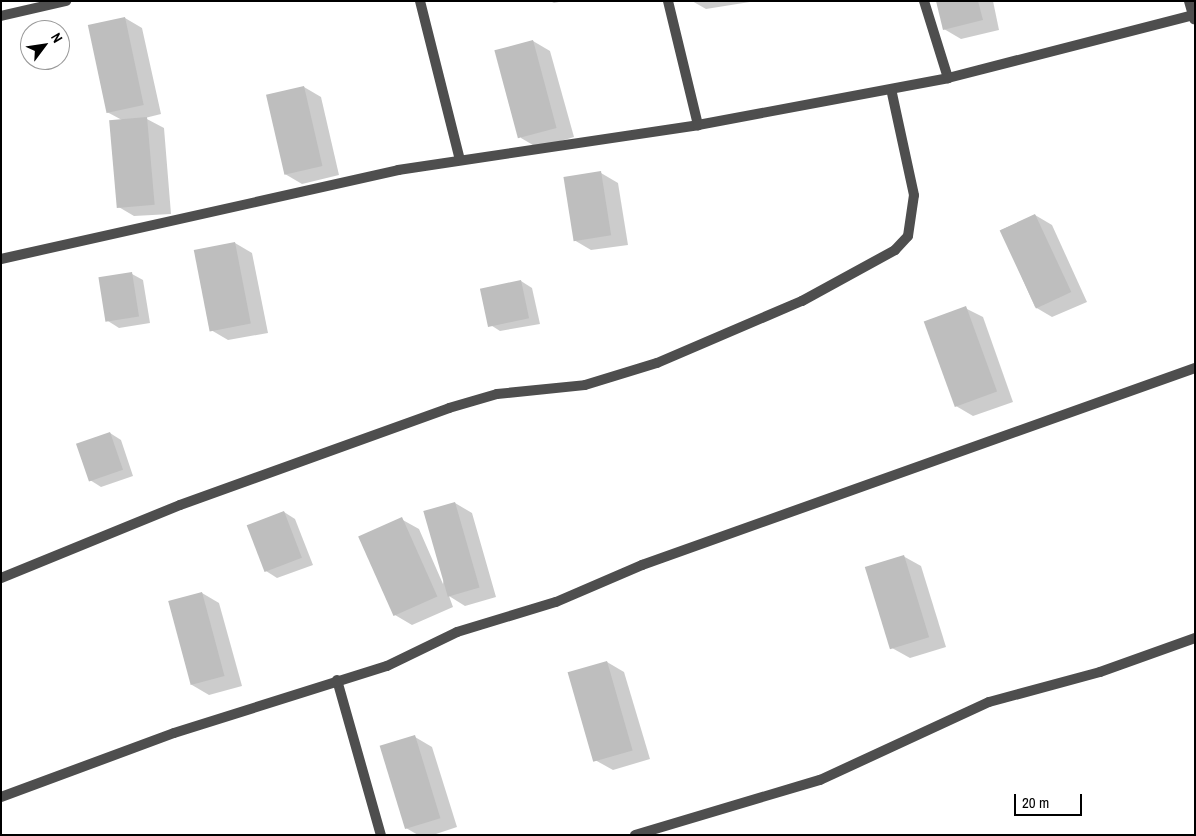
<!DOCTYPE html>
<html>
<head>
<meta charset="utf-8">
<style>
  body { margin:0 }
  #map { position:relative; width:1196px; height:836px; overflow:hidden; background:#fff; font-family:"Archivo Narrow",sans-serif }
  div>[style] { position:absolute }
  .shadow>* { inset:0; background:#0003 }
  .building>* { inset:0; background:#bebebe; transform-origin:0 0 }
  .street>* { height:10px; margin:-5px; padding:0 5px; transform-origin:5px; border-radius:5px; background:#4e4e4e }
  span { translate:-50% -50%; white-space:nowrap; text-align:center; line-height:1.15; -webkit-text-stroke:4px #fff; paint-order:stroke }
  .frame { position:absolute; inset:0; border:2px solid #000; pointer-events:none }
  .north { position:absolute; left:20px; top:20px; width:50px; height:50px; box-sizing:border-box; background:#fff; border:1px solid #999; border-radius:50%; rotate:59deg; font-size:14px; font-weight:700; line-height:20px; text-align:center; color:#000 }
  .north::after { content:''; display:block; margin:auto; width:18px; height:22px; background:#000; clip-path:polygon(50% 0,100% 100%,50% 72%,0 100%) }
  .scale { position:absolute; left:1014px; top:794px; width:68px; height:22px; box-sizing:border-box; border:2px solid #000; border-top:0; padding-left:6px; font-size:15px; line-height:18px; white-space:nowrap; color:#000; -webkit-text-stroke:4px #fff; paint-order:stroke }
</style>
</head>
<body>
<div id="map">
  <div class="shadow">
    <i style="clip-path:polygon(550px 1px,564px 1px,554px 3px)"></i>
    <i style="clip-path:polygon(692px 1px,756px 1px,706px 9px)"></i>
    <i style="clip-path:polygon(937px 1px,993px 1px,999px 30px,961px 39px,944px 29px)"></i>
    <i style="clip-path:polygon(125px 18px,142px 28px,161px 114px,145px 118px,164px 128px,171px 214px,134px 216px,117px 206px,122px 120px,107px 112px)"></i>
    <i style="clip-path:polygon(533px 41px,550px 51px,574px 137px,538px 148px,521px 138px)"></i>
    <i style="clip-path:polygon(304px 87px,321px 97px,339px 175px,302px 184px,285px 174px)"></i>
    <i style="clip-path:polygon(601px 173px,618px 183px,628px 245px,591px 250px,574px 240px)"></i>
    <i style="clip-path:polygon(1035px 215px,1052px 225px,1087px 302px,1052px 317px,1035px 307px,1001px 230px)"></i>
    <i style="clip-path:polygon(235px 243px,252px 253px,268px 333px,228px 340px,211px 330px)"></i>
    <i style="clip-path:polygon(132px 274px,143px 280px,150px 323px,119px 328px,108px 321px)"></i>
    <i style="clip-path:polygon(521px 281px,532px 288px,540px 324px,500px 331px,489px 324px)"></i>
    <i style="clip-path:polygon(965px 308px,983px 317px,1013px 402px,973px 416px,956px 406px)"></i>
    <i style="clip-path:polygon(110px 433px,121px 440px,133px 476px,101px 487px,90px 480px)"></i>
    <i style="clip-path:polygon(455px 503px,472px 513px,496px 597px,465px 606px,449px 596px,453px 607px,412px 625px,395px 615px,401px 519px,419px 529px,443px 584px)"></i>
    <i style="clip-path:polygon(284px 512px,295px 519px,313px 565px,277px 578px,266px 571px)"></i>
    <i style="clip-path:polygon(903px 556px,921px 566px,946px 647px,910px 658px,892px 648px)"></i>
    <i style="clip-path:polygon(202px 593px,219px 603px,242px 686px,209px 695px,192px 685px)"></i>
    <i style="clip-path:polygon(607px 662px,624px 672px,650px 759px,613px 770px,595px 760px)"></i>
    <i style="clip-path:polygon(415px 737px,432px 747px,457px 827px,433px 835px,418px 835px,406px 828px)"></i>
  </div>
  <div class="building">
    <i style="clip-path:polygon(936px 1px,978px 1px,983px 20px,943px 30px)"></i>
    <i style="left:125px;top:17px;width:90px;height:38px;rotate:78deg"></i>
    <i style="left:533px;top:40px;width:91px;height:40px;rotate:75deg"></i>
    <i style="left:304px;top:86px;width:82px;height:39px;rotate:77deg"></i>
    <i style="left:147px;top:117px;width:88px;height:38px;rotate:85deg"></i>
    <i style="left:601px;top:171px;width:65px;height:38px;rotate:81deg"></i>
    <i style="left:1035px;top:214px;width:86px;height:39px;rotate:65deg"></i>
    <i style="left:235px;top:242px;width:83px;height:42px;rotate:79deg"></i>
    <i style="left:132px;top:272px;width:45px;height:34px;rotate:81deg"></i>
    <i style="left:521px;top:280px;width:39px;height:42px;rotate:78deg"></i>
    <i style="left:966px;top:306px;width:91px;height:45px;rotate:70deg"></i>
    <i style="left:110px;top:432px;width:40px;height:36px;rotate:71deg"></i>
    <i style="left:455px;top:502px;width:89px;height:33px;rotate:74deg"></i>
    <i style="left:284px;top:511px;width:50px;height:40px;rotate:69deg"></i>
    <i style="left:402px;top:517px;width:87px;height:48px;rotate:66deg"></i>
    <i style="left:904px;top:555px;width:86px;height:41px;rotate:73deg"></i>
    <i style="left:202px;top:592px;width:87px;height:35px;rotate:75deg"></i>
    <i style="left:607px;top:661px;width:93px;height:41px;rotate:74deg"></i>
    <i style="left:415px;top:735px;width:87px;height:37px;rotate:73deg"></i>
  </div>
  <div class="street">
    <i style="left:420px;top:1px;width:164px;rotate:75.9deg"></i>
    <i style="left:668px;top:1px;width:128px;rotate:76.4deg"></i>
    <i style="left:924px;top:1px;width:81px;rotate:72.7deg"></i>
    <i style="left:1189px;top:1px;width:19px;rotate:74deg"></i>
    <i style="left:1px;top:16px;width:67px;rotate:-13deg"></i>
    <i style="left:1px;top:259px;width:407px;rotate:-12.6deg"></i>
    <i style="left:398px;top:170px;width:303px;rotate:-8.5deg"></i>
    <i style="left:698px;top:125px;width:254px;rotate:-10.6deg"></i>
    <i style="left:948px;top:78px;width:253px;rotate:-14.4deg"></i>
    <i style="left:1px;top:578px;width:193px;rotate:-22.2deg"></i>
    <i style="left:180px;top:505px;width:286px;rotate:-19.8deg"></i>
    <i style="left:449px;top:408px;width:50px;rotate:-16.3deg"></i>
    <i style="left:497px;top:394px;width:88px;rotate:-5.8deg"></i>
    <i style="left:585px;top:385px;width:75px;rotate:-17deg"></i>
    <i style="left:657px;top:363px;width:158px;rotate:-23.2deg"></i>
    <i style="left:802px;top:301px;width:106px;rotate:-28.7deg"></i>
    <i style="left:895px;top:250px;width:19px;rotate:-47deg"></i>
    <i style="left:908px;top:236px;width:41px;rotate:-81.7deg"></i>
    <i style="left:914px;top:195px;width:108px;rotate:-102.2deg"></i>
    <i style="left:337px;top:680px;width:161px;rotate:74.2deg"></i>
    <i style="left:1px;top:797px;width:184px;rotate:-20.3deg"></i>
    <i style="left:174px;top:733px;width:223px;rotate:-17.5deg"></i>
    <i style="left:387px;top:666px;width:78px;rotate:-25.9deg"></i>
    <i style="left:457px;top:632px;width:103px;rotate:-16.9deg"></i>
    <i style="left:556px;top:602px;width:94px;rotate:-23.3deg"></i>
    <i style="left:642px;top:565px;width:587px;rotate:-19.61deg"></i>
    <i style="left:635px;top:835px;width:193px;rotate:-16.6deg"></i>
    <i style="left:820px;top:780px;width:186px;rotate:-24.8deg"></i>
    <i style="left:989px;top:702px;width:115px;rotate:-15.1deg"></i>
    <i style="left:1100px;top:672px;width:101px;rotate:-19.7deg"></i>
  </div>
  <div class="frame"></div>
  <div class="north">N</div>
  <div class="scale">20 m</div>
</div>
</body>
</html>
